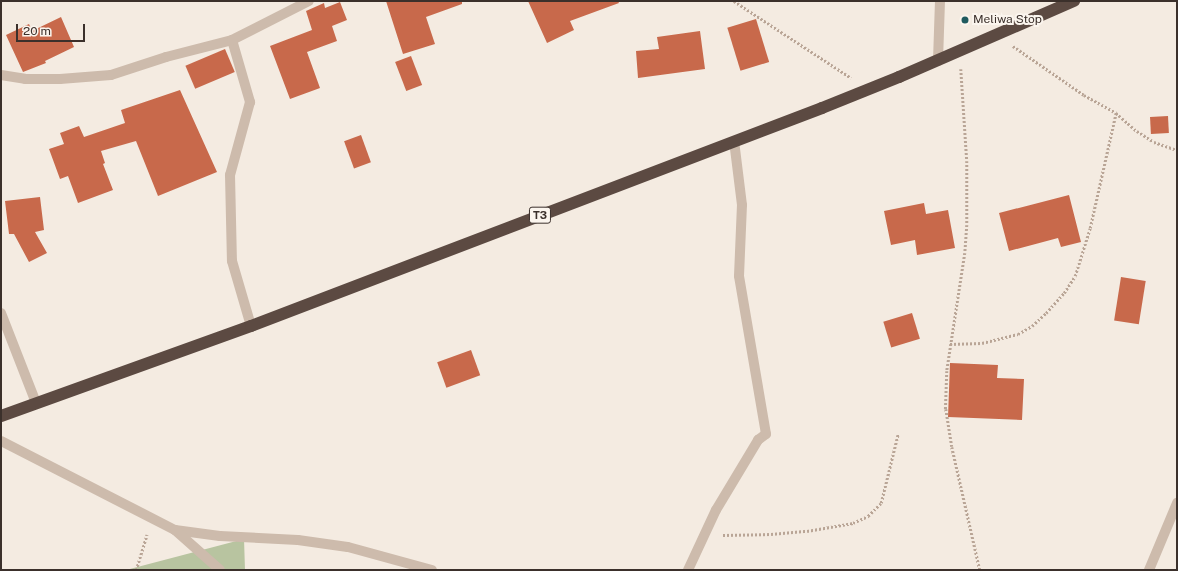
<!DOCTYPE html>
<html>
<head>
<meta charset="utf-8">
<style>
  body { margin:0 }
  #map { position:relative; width:1178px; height:571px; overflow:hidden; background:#f4ebe1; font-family:"Public Sans",sans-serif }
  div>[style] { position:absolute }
  .green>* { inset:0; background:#b8c4a0 }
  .building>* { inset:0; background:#c8694b; transform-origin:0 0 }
  .path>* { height:2.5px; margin-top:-1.25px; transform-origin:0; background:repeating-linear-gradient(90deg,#b9a596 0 2px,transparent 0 4px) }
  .minor>* { height:10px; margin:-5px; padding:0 5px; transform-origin:5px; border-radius:5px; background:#cdbbac }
  .highway>* { height:12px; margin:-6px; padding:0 6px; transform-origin:6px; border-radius:6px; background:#5c4a42 }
  .dots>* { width:11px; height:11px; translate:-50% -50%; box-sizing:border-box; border:2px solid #fbf5ee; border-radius:50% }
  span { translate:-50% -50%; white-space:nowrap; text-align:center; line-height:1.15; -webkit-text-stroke:4px #fbf5ee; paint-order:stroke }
  .shield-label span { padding:1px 3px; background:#fbf5ee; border:1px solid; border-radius:3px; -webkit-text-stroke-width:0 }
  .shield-label { font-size:11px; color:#3b302b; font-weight:700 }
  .poi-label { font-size:12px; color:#3b302b }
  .left { translate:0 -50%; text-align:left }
  .frame { position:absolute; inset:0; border:2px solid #3b302b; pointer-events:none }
  .scale { position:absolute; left:16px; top:24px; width:69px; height:18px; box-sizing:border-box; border:2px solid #3b302b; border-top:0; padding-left:5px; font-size:12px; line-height:14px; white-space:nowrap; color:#3b302b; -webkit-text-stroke:3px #fbf5ee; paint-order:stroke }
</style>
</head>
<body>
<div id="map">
  <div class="green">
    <i style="clip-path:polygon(244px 539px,245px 570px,126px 570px)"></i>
  </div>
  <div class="building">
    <i style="clip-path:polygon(386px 1px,462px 1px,462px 4px,426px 17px,435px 44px,403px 54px)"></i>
    <i style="clip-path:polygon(528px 1px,618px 1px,619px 3px,570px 21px,574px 30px,547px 43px)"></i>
    <i style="clip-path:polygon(340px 2px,347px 20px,332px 26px,337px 41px,307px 52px,320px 88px,290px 99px,270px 46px,312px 30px,306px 11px,324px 3px,325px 8px)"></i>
    <i style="clip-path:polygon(61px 17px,74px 47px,45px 61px,46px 63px,23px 72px,6px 35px,29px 24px,32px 31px)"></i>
    <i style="left:756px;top:19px;width:45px;height:30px;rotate:73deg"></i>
    <i style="clip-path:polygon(700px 31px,705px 69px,638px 78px,636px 51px,659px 49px,657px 37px)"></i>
    <i style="left:225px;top:49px;width:25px;height:43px;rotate:67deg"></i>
    <i style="left:411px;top:56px;width:31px;height:17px;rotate:69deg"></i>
    <i style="clip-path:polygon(180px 90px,217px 172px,158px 196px,136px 141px,101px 151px,105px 163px,103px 164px,113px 190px,78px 203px,68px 176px,60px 179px,49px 149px,64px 144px,60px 133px,79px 126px,84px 137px,125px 123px,121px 110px)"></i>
    <i style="left:1168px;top:116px;width:17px;height:18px;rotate:87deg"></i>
    <i style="left:361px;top:135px;width:29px;height:18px;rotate:70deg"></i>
    <i style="clip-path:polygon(1069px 195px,1081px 242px,1061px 247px,1058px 238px,1009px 251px,999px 213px)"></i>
    <i style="clip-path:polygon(40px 197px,44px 230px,35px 232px,47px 253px,29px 262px,14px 234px,9px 234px,5px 201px)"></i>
    <i style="clip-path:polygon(924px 203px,926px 214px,948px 210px,955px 248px,917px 255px,915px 240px,891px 245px,884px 211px)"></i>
    <i style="left:1121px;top:277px;width:25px;height:44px;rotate:9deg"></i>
    <i style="left:912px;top:313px;width:27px;height:30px;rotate:73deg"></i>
    <i style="left:471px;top:350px;width:27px;height:36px;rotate:70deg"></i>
    <i style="clip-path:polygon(950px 363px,998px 365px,997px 378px,1024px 379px,1022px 420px,948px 417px)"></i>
  </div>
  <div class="path">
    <i style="left:734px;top:1px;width:140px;rotate:33.3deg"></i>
    <i style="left:1013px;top:46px;width:86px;rotate:34.6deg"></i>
    <i style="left:1084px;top:95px;width:37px;rotate:29deg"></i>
    <i style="left:1116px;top:113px;width:28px;rotate:41deg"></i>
    <i style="left:1137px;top:131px;width:20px;rotate:33deg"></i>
    <i style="left:1154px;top:142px;width:24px;rotate:19deg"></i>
    <i style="left:961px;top:69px;width:92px;rotate:86.3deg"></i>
    <i style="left:967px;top:161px;width:64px;rotate:90deg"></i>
    <i style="left:967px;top:225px;width:28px;rotate:94deg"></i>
    <i style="left:965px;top:253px;width:119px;rotate:98.7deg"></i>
    <i style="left:947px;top:371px;width:38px;rotate:92deg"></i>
    <i style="left:946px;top:409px;width:38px;rotate:81deg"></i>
    <i style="left:952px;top:447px;width:126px;rotate:77.2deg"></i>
    <i style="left:950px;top:344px;width:32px;rotate:-2deg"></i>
    <i style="left:982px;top:343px;width:37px;rotate:-14deg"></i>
    <i style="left:1018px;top:334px;width:16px;rotate:-30deg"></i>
    <i style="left:1032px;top:326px;width:19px;rotate:-43deg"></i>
    <i style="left:1046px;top:313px;width:27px;rotate:-48deg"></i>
    <i style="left:1064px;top:293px;width:20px;rotate:-57deg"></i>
    <i style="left:1075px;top:276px;width:50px;rotate:-72.6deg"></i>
    <i style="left:1090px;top:228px;width:118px;rotate:-77.3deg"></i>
    <i style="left:723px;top:535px;width:48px;rotate:-1.2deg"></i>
    <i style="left:771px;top:534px;width:36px;rotate:-5deg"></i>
    <i style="left:807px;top:531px;width:47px;rotate:-9.9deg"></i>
    <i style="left:853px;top:523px;width:17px;rotate:-25deg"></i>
    <i style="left:868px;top:516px;width:18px;rotate:-45deg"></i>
    <i style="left:881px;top:503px;width:71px;rotate:-76.2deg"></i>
    <i style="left:136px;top:570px;width:37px;rotate:-73deg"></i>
  </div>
  <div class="minor">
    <i style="left:232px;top:40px;width:65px;rotate:73.8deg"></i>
    <i style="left:250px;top:102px;width:76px;rotate:105.3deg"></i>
    <i style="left:230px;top:175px;width:86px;rotate:88.7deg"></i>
    <i style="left:232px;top:261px;width:68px;rotate:73.7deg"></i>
    <i style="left:938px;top:61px;width:60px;rotate:-88.1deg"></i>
    <i style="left:1px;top:75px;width:24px;rotate:9deg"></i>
    <i style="left:25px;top:79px;width:35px"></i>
    <i style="left:60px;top:79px;width:51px;rotate:-4.5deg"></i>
    <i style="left:111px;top:75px;width:58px;rotate:-18.1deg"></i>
    <i style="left:166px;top:57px;width:68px;rotate:-14.4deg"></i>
    <i style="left:232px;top:40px;width:86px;rotate:-26.9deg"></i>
    <i style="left:1px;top:313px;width:97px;rotate:68.7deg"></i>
    <i style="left:1px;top:441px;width:195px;rotate:27.1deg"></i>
    <i style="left:175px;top:530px;width:45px;rotate:7.6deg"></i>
    <i style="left:220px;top:536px;width:78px;rotate:2.9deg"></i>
    <i style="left:298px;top:540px;width:50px;rotate:8deg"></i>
    <i style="left:348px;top:547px;width:87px;rotate:15.3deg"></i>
    <i style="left:175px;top:530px;width:60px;rotate:41.6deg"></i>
    <i style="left:688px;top:570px;width:66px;rotate:-65deg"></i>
    <i style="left:716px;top:510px;width:82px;rotate:-59deg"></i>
    <i style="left:758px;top:440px;width:10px;rotate:-37deg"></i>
    <i style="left:766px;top:434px;width:160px;rotate:-99.7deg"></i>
    <i style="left:739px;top:276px;width:71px;rotate:-87.6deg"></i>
    <i style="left:742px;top:205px;width:64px;rotate:-97.1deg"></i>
    <i style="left:1149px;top:570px;width:73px;rotate:-67.3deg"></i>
  </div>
  <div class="highway">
    <i style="left:1px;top:416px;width:266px;rotate:-19.8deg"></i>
    <i style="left:251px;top:326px;width:611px;rotate:-20.9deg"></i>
    <i style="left:822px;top:108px;width:83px;rotate:-21.9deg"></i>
    <i style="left:899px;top:77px;width:191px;rotate:-23.5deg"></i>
  </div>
  <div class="dots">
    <i style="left:965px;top:20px;background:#1f5a5e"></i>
  </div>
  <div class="shield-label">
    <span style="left:540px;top:215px">T3</span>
  </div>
  <div class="poi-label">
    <span class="left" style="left:973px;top:20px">Meliwa Stop</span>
  </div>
  <div class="frame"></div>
  <div class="scale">20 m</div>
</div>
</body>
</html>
